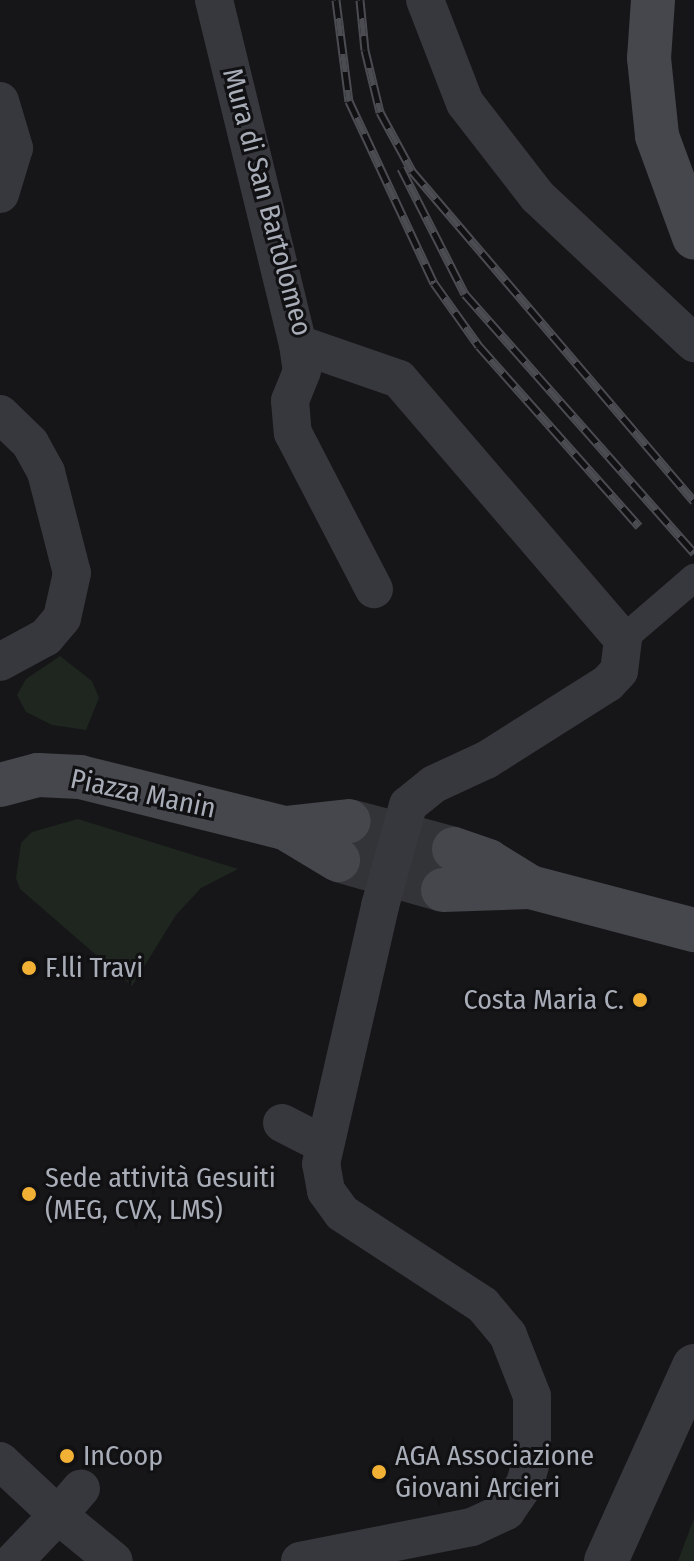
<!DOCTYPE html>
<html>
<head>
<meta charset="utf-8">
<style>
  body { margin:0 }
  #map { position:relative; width:694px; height:1561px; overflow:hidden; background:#161618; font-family:"Fira Sans Condensed",sans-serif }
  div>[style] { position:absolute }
  .green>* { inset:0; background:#1e261f }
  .secondary-tunnel>* { height:44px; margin-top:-22px; transform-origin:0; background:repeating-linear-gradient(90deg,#333438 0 44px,transparent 0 66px) }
  .pedestrian>* { height:28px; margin:-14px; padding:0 14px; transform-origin:14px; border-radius:14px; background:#37383d }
  .minor>* { height:38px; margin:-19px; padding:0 19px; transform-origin:19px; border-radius:19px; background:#37383d }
  .tertiary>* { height:44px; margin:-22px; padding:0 22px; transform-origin:22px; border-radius:22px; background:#37383d }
  .secondary>* { height:44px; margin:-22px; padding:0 22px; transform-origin:22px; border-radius:22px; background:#45474d }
  .rail>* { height:9px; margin-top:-4.5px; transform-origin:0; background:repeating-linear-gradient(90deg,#111113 0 18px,#4a4c52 0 36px); box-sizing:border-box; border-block:2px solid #4a4c52 }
  .minor-bridge>* { height:38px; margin:-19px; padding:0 19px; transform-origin:19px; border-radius:19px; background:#37383d }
  .dots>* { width:22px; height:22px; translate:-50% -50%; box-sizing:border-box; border:4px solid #111113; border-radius:50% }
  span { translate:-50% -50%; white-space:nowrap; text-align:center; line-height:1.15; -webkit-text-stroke:6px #111113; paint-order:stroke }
  .street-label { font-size:28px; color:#a8adb8 }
  .poi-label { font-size:28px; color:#a8adb8 }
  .left { translate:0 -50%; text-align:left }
  .right { translate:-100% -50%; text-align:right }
</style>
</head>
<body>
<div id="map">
  <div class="green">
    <i style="clip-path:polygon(60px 656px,92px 681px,99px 698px,86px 730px,52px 725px,26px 712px,17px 695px,26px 679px)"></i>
    <i style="clip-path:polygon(78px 819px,238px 869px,201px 888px,176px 915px,132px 986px,20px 889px,16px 878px,21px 843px,32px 832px)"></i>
    <i style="clip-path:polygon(694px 1518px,694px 1561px,678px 1561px)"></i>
  </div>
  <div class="secondary-tunnel">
    <i style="left:349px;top:821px;width:109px;rotate:14.9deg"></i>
    <i style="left:338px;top:860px;width:109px;rotate:15.9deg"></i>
  </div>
  <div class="pedestrian">
    <i style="left:623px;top:639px;width:94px;rotate:-40.7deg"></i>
  </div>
  <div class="minor">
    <i style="left:214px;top:0;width:354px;rotate:76.3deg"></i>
    <i style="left:298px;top:344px;width:107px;rotate:19.1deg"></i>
    <i style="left:399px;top:379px;width:343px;rotate:49.3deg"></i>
    <i style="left:623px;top:639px;width:32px;rotate:97deg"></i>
    <i style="left:619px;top:671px;width:16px;rotate:133deg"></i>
    <i style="left:608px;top:683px;width:144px;rotate:147.7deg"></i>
    <i style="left:486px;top:760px;width:57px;rotate:155.2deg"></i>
    <i style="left:434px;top:784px;width:33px;rotate:141deg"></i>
    <i style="left:425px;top:0;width:110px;rotate:68.8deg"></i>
    <i style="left:465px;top:103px;width:119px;rotate:52.2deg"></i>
    <i style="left:538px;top:197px;width:214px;rotate:43.1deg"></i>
    <i style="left:0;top:101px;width:49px;rotate:73.4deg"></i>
    <i style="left:14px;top:148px;width:48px;rotate:106.9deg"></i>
    <i style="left:298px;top:344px;width:27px;rotate:82deg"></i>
    <i style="left:302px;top:371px;width:32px;rotate:112deg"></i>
    <i style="left:290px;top:401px;width:32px;rotate:85deg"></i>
    <i style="left:293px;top:433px;width:176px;rotate:62.6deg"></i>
    <i style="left:0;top:414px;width:42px;rotate:44deg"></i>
    <i style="left:30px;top:443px;width:33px;rotate:61deg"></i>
    <i style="left:46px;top:472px;width:104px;rotate:75.6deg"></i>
    <i style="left:72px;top:573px;width:46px;rotate:102.5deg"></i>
    <i style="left:62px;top:618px;width:25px;rotate:130deg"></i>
    <i style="left:46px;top:637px;width:52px;rotate:151.5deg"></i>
    <i style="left:282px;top:1123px;width:48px;rotate:27.1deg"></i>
    <i style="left:0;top:1461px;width:79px;rotate:43deg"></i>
    <i style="left:58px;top:1515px;width:35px;rotate:-49deg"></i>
    <i style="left:14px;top:1561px;width:64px;rotate:-46.3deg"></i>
    <i style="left:58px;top:1515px;width:72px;rotate:39.4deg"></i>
    <i style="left:300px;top:1561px;width:175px;rotate:-11.2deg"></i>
    <i style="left:472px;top:1527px;width:38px;rotate:-25deg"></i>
    <i style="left:506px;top:1511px;width:33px;rotate:-55deg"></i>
    <i style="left:525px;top:1484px;width:28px;rotate:-75deg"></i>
    <i style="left:532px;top:1457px;width:61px;rotate:-90deg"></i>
    <i style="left:532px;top:1396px;width:66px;rotate:-111.5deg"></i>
    <i style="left:508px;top:1335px;width:39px;rotate:-130deg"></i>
    <i style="left:483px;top:1305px;width:168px;rotate:-146.9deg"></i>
    <i style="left:342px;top:1213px;width:27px;rotate:-126deg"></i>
    <i style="left:326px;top:1191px;width:27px;rotate:-100deg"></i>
    <i style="left:321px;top:1164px;width:265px;rotate:-77.1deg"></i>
  </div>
  <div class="tertiary">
    <i style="left:606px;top:1561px;width:214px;rotate:-65.7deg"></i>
  </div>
  <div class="secondary">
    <i style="left:653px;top:0;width:58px;rotate:93.9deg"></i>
    <i style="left:649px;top:58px;width:78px;rotate:84.1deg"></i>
    <i style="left:657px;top:136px;width:108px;rotate:69.9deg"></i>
    <i style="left:0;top:785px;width:39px;rotate:-15deg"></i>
    <i style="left:38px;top:775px;width:42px;rotate:2.7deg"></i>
    <i style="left:80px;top:777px;width:211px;rotate:14deg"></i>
    <i style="left:285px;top:828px;width:62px;rotate:31.1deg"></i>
    <i style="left:285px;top:828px;width:64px;rotate:-6.2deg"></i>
    <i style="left:454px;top:849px;width:36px;rotate:19deg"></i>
    <i style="left:488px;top:861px;width:49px;rotate:31.8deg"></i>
    <i style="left:530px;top:887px;width:170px;rotate:14.7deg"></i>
    <i style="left:443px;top:890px;width:87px;rotate:-2deg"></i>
  </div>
  <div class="rail">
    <i style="left:336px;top:0;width:102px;rotate:82.7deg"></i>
    <i style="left:349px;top:101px;width:201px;rotate:65deg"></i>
    <i style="left:434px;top:283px;width:77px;rotate:54.5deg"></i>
    <i style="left:479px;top:346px;width:241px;rotate:48.4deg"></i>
    <i style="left:360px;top:0;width:50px;rotate:84.3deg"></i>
    <i style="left:365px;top:50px;width:64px;rotate:76.4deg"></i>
    <i style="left:380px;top:112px;width:67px;rotate:61.5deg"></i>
    <i style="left:412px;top:171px;width:434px;rotate:49.5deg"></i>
    <i style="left:401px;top:168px;width:141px;rotate:63.1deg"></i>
    <i style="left:465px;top:294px;width:346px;rotate:48.5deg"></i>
  </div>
  <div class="minor-bridge">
    <i style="left:380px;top:906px;width:105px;rotate:-74.5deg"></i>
  </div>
  <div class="dots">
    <i style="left:29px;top:968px;background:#f2b134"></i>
    <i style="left:640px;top:1000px;background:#f2b134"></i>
    <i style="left:29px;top:1194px;background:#f2b134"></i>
    <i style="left:67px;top:1456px;background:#f2b134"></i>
    <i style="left:379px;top:1472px;background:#f2b134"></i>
  </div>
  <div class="street-label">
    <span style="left:267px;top:202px;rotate:75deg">Mura di San Bartolomeo</span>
    <span style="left:143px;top:794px;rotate:12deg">Piazza Manin</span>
  </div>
  <div class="poi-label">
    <span class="left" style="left:45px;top:968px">F.lli Travi</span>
    <span class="right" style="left:624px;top:1000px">Costa Maria C.</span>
    <span class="left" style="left:45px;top:1194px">Sede attività Gesuiti<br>(MEG, CVX, LMS)</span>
    <span class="left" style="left:83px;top:1456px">InCoop</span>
    <span class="left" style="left:395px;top:1472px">AGA Associazione<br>Giovani Arcieri</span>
  </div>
</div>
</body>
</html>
